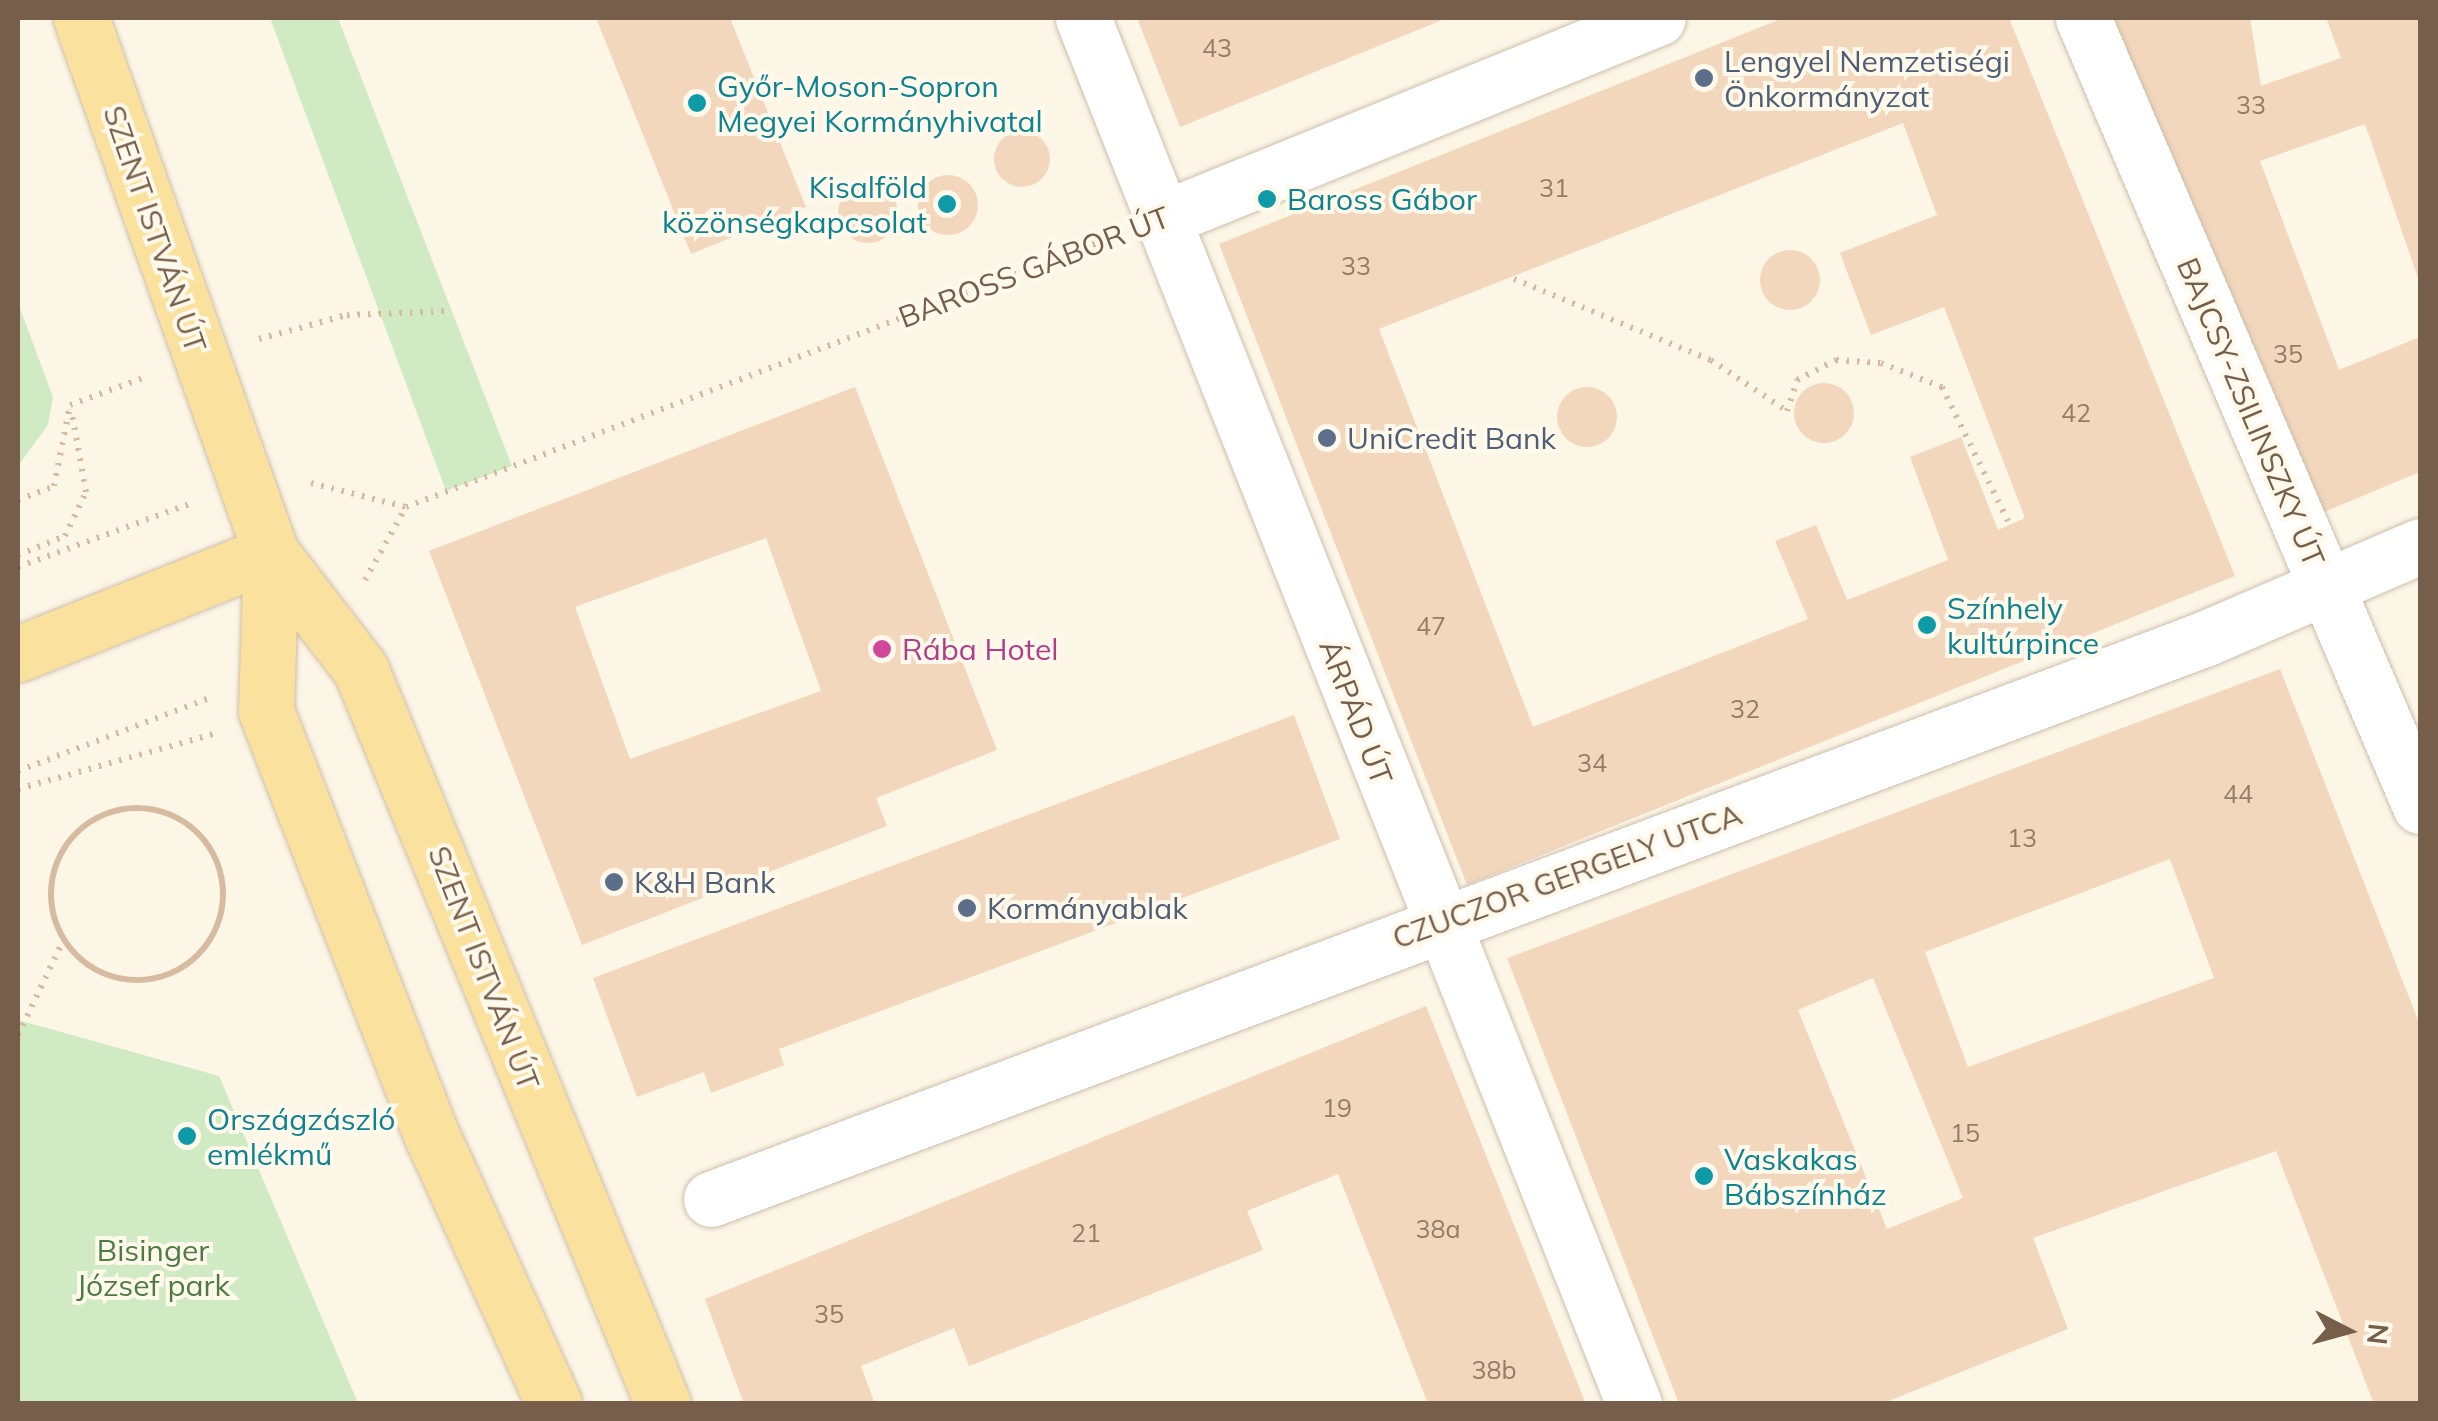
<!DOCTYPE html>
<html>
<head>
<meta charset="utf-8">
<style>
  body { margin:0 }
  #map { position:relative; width:2438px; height:1421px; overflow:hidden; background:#fcf6e6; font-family:Mulish,sans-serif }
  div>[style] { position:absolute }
  .green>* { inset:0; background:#d0eac4 }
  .building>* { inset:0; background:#f2d7bd }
  .round { border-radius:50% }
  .path>* { height:6px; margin-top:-3px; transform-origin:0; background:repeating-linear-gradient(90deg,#d7bba0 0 2.5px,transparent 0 10.5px) }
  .path>.ring { margin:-3px; padding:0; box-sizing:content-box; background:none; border:6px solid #d7bba0; border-radius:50% }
  .roads { filter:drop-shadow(0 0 2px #cebeac) drop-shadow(0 0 2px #cebeac) }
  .street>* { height:55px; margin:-27.5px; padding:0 27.5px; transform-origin:27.5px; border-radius:27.5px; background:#fff }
  .primary>* { height:55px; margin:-27.5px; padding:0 27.5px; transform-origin:27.5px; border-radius:27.5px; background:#fbe19e }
  .dots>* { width:28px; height:28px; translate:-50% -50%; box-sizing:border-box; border:5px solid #fff9ec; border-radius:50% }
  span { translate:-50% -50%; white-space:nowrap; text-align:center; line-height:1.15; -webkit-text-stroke:8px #fff9ec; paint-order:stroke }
  .number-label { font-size:25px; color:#957c67 }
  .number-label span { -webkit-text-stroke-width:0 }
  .service-label { font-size:30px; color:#4e5e75 }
  .left { translate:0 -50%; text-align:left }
  .culture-label { font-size:30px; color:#0d838f }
  .right { translate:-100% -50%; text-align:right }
  .street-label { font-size:30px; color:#765e4a }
  .hotel-label { font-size:30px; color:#b23c85 }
  .park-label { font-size:30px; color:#4d7b42 }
  .frame { position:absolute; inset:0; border:20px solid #765e4a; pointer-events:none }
  .north { position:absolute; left:2298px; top:1281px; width:100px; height:100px; -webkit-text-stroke:8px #fff9ec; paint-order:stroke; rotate:96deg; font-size:28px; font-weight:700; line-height:40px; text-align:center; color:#765e4a }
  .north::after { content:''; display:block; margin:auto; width:35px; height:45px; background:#765e4a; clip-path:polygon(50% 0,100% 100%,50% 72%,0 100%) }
</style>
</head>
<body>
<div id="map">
  <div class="green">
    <i style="clip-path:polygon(270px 18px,338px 18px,512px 466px,446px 491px)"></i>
    <i style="clip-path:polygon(18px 303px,53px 397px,48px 425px,18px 466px)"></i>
    <i style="clip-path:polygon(18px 1020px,219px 1076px,358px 1403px,18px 1403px)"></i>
  </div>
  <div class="building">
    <i style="clip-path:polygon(596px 18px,730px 18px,806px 207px,691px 254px)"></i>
    <i style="clip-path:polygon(1137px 18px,1447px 18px,1180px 127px)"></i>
    <i style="clip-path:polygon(evenodd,1783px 18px,2009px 18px,2235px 576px,1467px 885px,1219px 244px,1783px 18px,1903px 123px,1937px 215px,1840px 253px,1871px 335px,1944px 307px,2025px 518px,1998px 530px,1961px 437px,1910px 457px,1948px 560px,1847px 600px,1816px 525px,1775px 541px,1808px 619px,1533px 727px,1379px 329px,1903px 123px)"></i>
    <i style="clip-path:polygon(2109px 18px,2250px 18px,2261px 86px,2341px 58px,2326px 18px,2420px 18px,2420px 284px,2365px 124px,2260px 161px,2339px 370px,2420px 337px,2420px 472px,2312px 517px)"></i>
    <i class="round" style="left:994px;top:131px;width:56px;height:56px"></i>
    <i class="round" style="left:918px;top:175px;width:60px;height:60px"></i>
    <i class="round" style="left:838px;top:183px;width:60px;height:60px"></i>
    <i class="round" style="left:1760px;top:250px;width:60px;height:60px"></i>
    <i class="round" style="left:1794px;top:383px;width:60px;height:60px"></i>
    <i style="clip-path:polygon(evenodd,855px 387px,997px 750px,876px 798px,887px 826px,582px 945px,429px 551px,855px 387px,766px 538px,821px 691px,630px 759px,575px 607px,766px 538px)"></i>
    <i class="round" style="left:1557px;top:387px;width:60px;height:60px"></i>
    <i style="clip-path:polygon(evenodd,2280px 669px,2420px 1025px,2420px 1404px,2374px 1404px,2276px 1151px,2033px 1238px,2068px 1329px,1881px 1404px,1679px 1404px,1507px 958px,2280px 669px,2170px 859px,2214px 978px,1968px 1067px,1925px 952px,2170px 859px,2280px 669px,1873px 978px,1963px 1198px,1887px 1229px,1798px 1010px,1873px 978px)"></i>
    <i style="clip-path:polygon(1294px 715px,1340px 839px,779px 1049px,784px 1065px,711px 1093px,704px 1072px,637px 1097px,593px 978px)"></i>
    <i style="clip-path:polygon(1426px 1006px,1586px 1404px,1428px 1404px,1338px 1174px,1247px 1211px,1263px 1250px,969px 1366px,954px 1328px,861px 1366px,875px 1404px,744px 1404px,705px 1299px)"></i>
  </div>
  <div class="path">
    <i style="left:1514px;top:279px;width:213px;rotate:22.4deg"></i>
    <i style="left:1711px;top:360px;width:92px;rotate:33.9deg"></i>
    <i style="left:1787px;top:411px;width:33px;rotate:-72deg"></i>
    <i style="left:1797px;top:380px;width:44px;rotate:-27.1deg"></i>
    <i style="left:1836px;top:360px;width:45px;rotate:3.8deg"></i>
    <i style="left:1881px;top:363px;width:66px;rotate:21.5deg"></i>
    <i style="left:1942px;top:387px;width:154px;rotate:63.8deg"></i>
    <i style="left:259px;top:339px;width:91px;rotate:-15.3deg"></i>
    <i style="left:347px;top:315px;width:105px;rotate:-2.2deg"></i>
    <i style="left:311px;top:483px;width:98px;rotate:14.2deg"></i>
    <i style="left:18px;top:500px;width:39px;rotate:-21deg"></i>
    <i style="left:54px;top:486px;width:83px;rotate:-78.8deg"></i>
    <i style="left:70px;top:405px;width:83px;rotate:-20.4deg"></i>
    <i style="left:406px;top:507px;width:754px;rotate:-20.91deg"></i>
    <i style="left:18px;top:555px;width:51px;rotate:-22deg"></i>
    <i style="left:65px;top:536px;width:49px;rotate:-64.5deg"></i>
    <i style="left:86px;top:492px;width:84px;rotate:-100.2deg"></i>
    <i style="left:18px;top:567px;width:185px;rotate:-20.2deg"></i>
    <i style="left:365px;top:580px;width:84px;rotate:-60.7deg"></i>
    <i style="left:18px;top:771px;width:204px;rotate:-20.9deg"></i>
    <i style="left:18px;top:789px;width:204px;rotate:-15.7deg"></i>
    <i class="ring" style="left:51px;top:808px;width:166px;height:166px"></i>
    <i style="left:18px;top:1035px;width:106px;rotate:-64.4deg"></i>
  </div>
  <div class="roads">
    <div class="street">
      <i style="left:1083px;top:18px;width:1492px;rotate:68.32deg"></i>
      <i style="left:2083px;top:18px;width:857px;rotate:66.85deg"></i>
      <i style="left:1162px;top:219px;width:535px;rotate:-22.06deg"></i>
      <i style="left:711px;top:1199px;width:1595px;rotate:-20.56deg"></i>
      <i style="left:2204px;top:639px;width:235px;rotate:-23.3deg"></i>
    </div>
    <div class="primary">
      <i style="left:81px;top:18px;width:568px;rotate:70.45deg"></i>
      <i style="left:271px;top:553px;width:148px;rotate:52.4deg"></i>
      <i style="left:361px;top:670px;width:794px;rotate:67.64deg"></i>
      <i style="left:271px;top:553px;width:158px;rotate:91.8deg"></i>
      <i style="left:266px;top:711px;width:456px;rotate:68.7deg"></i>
      <i style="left:432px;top:1136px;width:294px;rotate:65.5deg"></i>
      <i style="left:18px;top:654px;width:272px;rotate:-21.8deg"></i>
    </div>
  </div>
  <div class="dots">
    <i style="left:1704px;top:78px;background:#5c6f8a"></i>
    <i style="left:697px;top:103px;background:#0f9aa8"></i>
    <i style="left:1267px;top:199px;background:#0f9aa8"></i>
    <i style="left:947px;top:204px;background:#0f9aa8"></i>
    <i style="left:1327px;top:438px;background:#5c6f8a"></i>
    <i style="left:1927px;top:625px;background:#0f9aa8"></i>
    <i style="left:882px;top:649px;background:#d1479c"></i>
    <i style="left:614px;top:882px;background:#5c6f8a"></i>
    <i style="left:967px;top:908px;background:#5c6f8a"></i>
    <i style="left:187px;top:1136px;background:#0f9aa8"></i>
    <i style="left:1704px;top:1176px;background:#0f9aa8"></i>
  </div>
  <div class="number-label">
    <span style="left:1217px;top:48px">43</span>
    <span style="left:2251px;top:105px">33</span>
    <span style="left:1554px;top:188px">31</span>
    <span style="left:1356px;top:266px">33</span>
    <span style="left:2288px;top:354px">35</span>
    <span style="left:2076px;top:413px">42</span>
    <span style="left:1431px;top:626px">47</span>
    <span style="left:1745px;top:709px">32</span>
    <span style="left:1592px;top:763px">34</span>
    <span style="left:2238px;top:794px">44</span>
    <span style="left:2022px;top:838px">13</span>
    <span style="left:1337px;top:1108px">19</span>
    <span style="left:1965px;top:1133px">15</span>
    <span style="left:1438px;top:1229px">38a</span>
    <span style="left:1086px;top:1233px">21</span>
    <span style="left:829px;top:1314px">35</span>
    <span style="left:1494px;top:1370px">38b</span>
  </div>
  <div class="service-label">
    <span class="left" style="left:1724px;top:78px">Lengyel Nemzetiségi<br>Önkormányzat</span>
    <span class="left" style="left:1347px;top:438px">UniCredit Bank</span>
    <span class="left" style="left:634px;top:882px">K&amp;H Bank</span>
    <span class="left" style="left:987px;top:908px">Kormányablak</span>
  </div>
  <div class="culture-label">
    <span class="left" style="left:717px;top:103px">Győr-Moson-Sopron<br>Megyei Kormányhivatal</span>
    <span class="right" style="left:927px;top:204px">Kisalföld<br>közönségkapcsolat</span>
    <span class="left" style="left:1287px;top:199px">Baross Gábor</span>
    <span class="left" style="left:1947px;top:625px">Színhely<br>kultúrpince</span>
    <span class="left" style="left:207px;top:1136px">Országzászló<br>emlékmű</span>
    <span class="left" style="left:1724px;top:1176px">Vaskakas<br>Bábszínház</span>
  </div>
  <div class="street-label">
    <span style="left:155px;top:229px;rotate:71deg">SZENT ISTVÁN ÚT</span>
    <span style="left:1034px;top:267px;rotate:-21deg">BAROSS GÁBOR ÚT</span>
    <span style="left:2251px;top:412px;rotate:67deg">BAJCSY-ZSILINSZKY ÚT</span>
    <span style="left:1356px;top:712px;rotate:69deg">ÁRPÁD ÚT</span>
    <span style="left:1567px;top:876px;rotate:-20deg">CZUCZOR GERGELY UTCA</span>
    <span style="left:484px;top:968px;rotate:69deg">SZENT ISTVÁN ÚT</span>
  </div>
  <div class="hotel-label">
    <span class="left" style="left:902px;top:649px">Rába Hotel</span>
  </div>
  <div class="park-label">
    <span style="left:153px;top:1267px">Bisinger<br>József park</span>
  </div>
  <div class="frame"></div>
  <div class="north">N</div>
</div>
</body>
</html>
